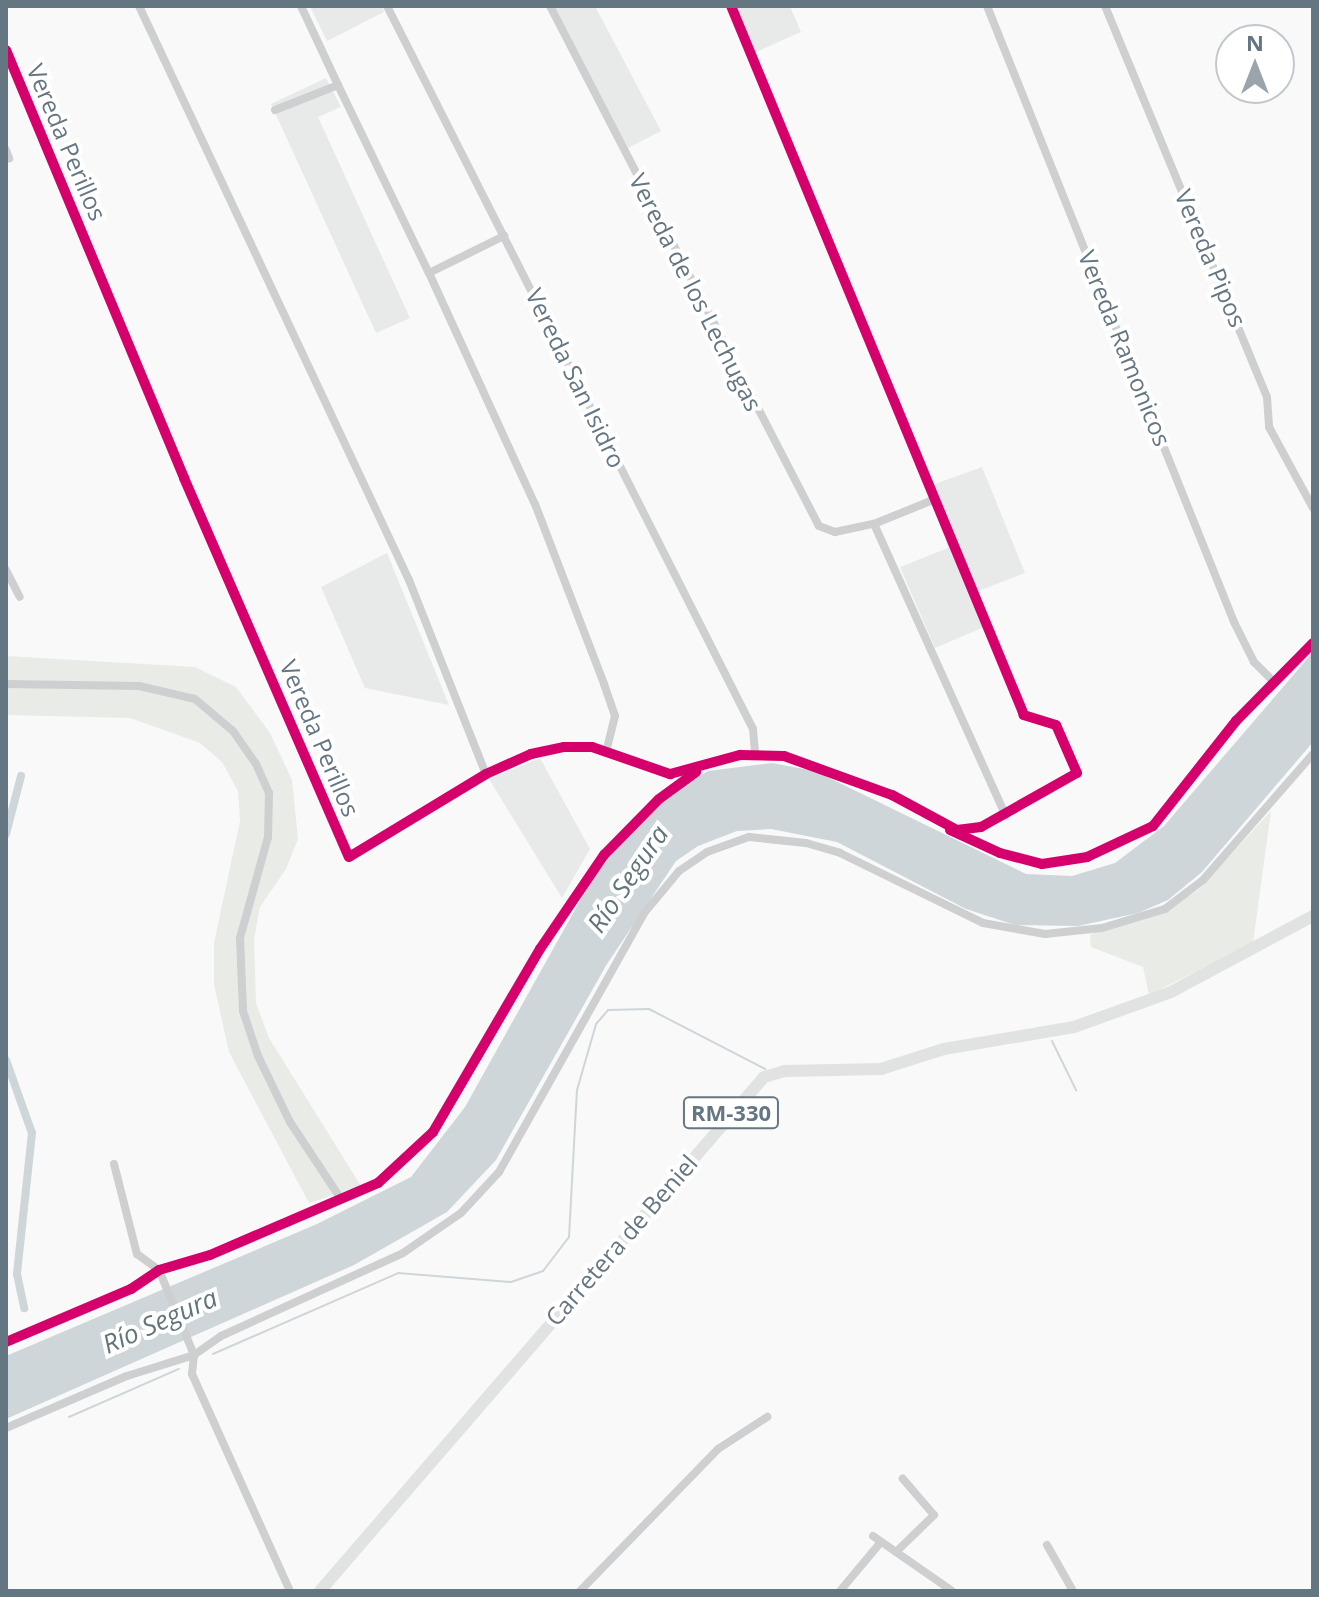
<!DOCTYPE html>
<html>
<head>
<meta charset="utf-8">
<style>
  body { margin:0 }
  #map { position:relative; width:1319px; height:1597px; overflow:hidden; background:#f9f9f9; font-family:"Open Sans",sans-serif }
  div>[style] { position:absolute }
  .built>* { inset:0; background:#e8e9e9 }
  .green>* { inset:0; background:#e8ebe6 }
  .water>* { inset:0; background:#ced6d9 }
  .stream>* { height:2px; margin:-1px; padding:0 1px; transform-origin:1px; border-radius:1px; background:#ced6d9 }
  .canal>* { height:8px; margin:-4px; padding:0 4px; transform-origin:4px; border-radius:4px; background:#ced6d9 }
  .minor>* { height:8px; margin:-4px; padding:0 4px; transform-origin:4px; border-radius:4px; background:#cecfd0 }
  .primary>* { height:12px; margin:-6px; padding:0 6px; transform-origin:6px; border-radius:6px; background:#e1e2e2 }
  .cycleway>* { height:10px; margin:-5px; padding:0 5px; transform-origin:5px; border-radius:5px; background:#d6006c }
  span { translate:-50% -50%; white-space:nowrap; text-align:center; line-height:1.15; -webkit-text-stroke:8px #fff; paint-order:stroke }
  .shield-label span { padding:2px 6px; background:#fff; border:2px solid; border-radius:6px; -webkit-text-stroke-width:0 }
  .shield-label { font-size:22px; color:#657683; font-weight:700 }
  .street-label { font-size:24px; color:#657683 }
  .water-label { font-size:26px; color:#60757c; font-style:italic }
  .frame { position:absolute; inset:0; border:8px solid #657683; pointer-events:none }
  .north { position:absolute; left:1215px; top:24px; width:80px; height:80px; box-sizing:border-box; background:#fff; border:2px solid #c1c8cd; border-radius:50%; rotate:0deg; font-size:22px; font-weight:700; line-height:32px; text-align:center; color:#657683 }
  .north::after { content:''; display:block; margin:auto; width:28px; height:36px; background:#99a4ac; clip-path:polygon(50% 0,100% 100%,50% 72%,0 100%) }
</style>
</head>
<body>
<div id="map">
  <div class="built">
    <i style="clip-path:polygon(310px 6px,382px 6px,384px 12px,327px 41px)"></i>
    <i style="clip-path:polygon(549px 6px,595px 6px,661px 131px,628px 148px)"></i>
    <i style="clip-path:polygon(727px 6px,790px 6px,801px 32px,747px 56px)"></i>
    <i style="clip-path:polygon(326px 78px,341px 107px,318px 117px,410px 318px,376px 333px,271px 104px)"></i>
    <i style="clip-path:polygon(982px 467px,1025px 573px,976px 592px,989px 625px,935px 648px,900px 567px,948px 548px,932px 485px)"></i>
    <i style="clip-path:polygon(387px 553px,427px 651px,449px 705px,365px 688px,321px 587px)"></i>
    <i style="clip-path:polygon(540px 758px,590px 849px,562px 898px,489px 779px)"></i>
  </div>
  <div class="green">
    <i style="clip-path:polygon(6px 656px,195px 667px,236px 687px,270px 733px,292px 780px,298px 839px,286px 869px,260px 907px,254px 939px,256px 1003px,269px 1038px,361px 1186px,309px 1203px,229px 1052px,214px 984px,214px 943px,240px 821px,238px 791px,222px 762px,200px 743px,130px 718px,6px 715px)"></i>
    <i style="clip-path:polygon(1271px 811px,1253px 943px,1149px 995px,1143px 967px,1091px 947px,1090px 935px,1096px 932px,1161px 913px,1198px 890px)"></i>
  </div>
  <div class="water">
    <i style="clip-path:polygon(1313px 652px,1313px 742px,1202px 872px,1168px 900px,1138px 913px,1078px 926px,1015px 925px,966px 909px,837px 842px,771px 829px,737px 831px,698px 846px,676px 861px,607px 964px,496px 1160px,447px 1212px,354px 1265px,6px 1419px,6px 1356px,317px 1224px,411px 1177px,465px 1107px,591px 881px,635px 825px,672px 793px,708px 771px,772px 763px,815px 771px,1026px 874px,1072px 876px,1115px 863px,1164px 826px)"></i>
  </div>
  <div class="stream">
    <i style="left:1052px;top:1041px;width:55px;rotate:63.9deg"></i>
    <i style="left:213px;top:1354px;width:202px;rotate:-23.6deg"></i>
    <i style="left:398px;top:1273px;width:113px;rotate:4.6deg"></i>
    <i style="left:511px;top:1282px;width:34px;rotate:-19deg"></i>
    <i style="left:543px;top:1271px;width:43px;rotate:-52.6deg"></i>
    <i style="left:569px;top:1237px;width:147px;rotate:-86.9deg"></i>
    <i style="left:577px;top:1090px;width:69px;rotate:-73.9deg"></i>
    <i style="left:596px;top:1024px;width:18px;rotate:-49deg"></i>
    <i style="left:608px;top:1010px;width:41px;rotate:-1.4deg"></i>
    <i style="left:649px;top:1009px;width:131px;rotate:27.3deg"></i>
    <i style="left:69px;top:1417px;width:120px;rotate:-23.6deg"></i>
  </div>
  <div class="canal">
    <i style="left:6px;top:834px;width:60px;rotate:-75.5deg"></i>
    <i style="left:6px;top:1060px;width:77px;rotate:70.4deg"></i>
    <i style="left:32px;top:1133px;width:142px;rotate:96.1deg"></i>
    <i style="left:17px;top:1274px;width:35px;rotate:78deg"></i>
  </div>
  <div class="minor">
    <i style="left:139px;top:6px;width:634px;rotate:64.81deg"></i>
    <i style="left:409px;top:580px;width:209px;rotate:68.4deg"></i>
    <i style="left:387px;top:6px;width:810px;rotate:63.15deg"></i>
    <i style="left:753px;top:729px;width:24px;rotate:85deg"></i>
    <i style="left:550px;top:6px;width:585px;rotate:62.65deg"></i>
    <i style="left:819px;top:526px;width:17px;rotate:21deg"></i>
    <i style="left:835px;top:532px;width:40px;rotate:-12deg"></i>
    <i style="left:987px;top:6px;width:664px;rotate:68.15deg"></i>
    <i style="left:1234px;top:622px;width:45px;rotate:63.4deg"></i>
    <i style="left:1254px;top:662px;width:28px;rotate:45deg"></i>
    <i style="left:1105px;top:6px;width:423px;rotate:67.5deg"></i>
    <i style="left:1267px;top:397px;width:30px;rotate:86deg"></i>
    <i style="left:1269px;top:427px;width:92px;rotate:61.5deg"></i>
    <i style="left:6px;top:50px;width:464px;rotate:67.4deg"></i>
    <i style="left:184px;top:478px;width:413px;rotate:66.5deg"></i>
    <i style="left:349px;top:857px;width:160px;rotate:-31.2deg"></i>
    <i style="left:486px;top:774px;width:49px;rotate:-24deg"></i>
    <i style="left:531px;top:754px;width:34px;rotate:-12deg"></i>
    <i style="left:564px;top:747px;width:28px"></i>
    <i style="left:592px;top:747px;width:83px;rotate:19.1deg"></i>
    <i style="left:670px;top:774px;width:73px;rotate:-15.2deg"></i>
    <i style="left:740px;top:755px;width:44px;rotate:1.3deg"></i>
    <i style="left:784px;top:756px;width:115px;rotate:19.9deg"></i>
    <i style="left:892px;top:795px;width:74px;rotate:28.3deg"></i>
    <i style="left:957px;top:830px;width:24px;rotate:-7deg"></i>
    <i style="left:981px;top:827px;width:110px;rotate:-29.4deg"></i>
    <i style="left:1077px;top:773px;width:52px;rotate:-113.6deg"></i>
    <i style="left:1056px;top:725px;width:34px;rotate:-163deg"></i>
    <i style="left:1024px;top:715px;width:767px;rotate:-112.45deg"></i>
    <i style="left:338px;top:85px;width:209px;rotate:64.2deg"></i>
    <i style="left:429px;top:273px;width:84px;rotate:-26.3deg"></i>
    <i style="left:275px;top:110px;width:68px;rotate:-21.6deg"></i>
    <i style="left:338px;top:85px;width:87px;rotate:-115.1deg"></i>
    <i style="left:6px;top:150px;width:9px;rotate:69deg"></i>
    <i style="left:429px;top:273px;width:254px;rotate:65.4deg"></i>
    <i style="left:535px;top:504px;width:193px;rotate:69deg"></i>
    <i style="left:604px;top:684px;width:34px;rotate:71deg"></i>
    <i style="left:615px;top:716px;width:37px;rotate:104deg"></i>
    <i style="left:933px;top:500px;width:64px;rotate:157.9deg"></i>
    <i style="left:874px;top:524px;width:320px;rotate:65.7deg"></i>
    <i style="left:6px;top:570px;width:30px;rotate:63deg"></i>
    <i style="left:6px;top:684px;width:133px;rotate:0.9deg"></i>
    <i style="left:139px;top:686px;width:57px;rotate:13.1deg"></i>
    <i style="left:195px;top:699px;width:50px;rotate:40.1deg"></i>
    <i style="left:233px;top:731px;width:40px;rotate:55.1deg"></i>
    <i style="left:256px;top:764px;width:32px;rotate:66deg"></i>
    <i style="left:269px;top:793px;width:44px;rotate:91.3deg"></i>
    <i style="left:268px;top:837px;width:105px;rotate:105.5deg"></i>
    <i style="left:240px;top:938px;width:73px;rotate:87.6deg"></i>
    <i style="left:243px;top:1011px;width:47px;rotate:71.6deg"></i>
    <i style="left:258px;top:1056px;width:73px;rotate:64.1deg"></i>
    <i style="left:290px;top:1122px;width:92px;rotate:56.5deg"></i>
    <i style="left:114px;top:1164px;width:93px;rotate:75.7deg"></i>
    <i style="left:137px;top:1254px;width:27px;rotate:36deg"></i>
    <i style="left:159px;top:1270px;width:92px;rotate:67.6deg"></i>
    <i style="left:194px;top:1355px;width:19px;rotate:96deg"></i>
    <i style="left:192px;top:1374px;width:238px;rotate:65.7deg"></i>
    <i style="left:6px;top:1428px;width:132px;rotate:-23.3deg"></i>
    <i style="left:127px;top:1376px;width:70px;rotate:-17.4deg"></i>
    <i style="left:194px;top:1355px;width:33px;rotate:-35deg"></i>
    <i style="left:221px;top:1336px;width:200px;rotate:-24.5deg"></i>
    <i style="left:403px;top:1253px;width:70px;rotate:-34.6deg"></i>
    <i style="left:461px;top:1213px;width:56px;rotate:-47.2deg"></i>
    <i style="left:499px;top:1172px;width:298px;rotate:-60.7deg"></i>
    <i style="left:645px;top:912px;width:53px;rotate:-50.3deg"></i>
    <i style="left:679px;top:871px;width:34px;rotate:-34deg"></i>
    <i style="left:707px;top:852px;width:45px;rotate:-19.7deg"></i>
    <i style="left:749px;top:837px;width:57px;rotate:6deg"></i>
    <i style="left:806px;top:843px;width:35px;rotate:16deg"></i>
    <i style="left:840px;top:853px;width:159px;rotate:26.1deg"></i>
    <i style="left:983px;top:923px;width:63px;rotate:10.1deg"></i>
    <i style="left:1045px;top:934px;width:57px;rotate:-6deg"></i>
    <i style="left:1102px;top:928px;width:66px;rotate:-16.8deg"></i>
    <i style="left:1165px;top:909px;width:48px;rotate:-37.3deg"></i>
    <i style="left:1203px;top:880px;width:167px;rotate:-48.9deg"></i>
    <i style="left:873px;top:1536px;width:96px;rotate:34.8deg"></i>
    <i style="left:1047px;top:1545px;width:53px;rotate:60.5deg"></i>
    <i style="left:896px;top:1552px;width:53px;rotate:-44.2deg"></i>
    <i style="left:934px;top:1515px;width:48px;rotate:-130.7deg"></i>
    <i style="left:580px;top:1591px;width:198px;rotate:-45.8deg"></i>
    <i style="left:718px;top:1449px;width:59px;rotate:-33.1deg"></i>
    <i style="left:840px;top:1591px;width:64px;rotate:-50.1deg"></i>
  </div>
  <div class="primary">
    <i style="left:320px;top:1591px;width:679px;rotate:-49.18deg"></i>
    <i style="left:764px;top:1077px;width:22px;rotate:-16deg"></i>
    <i style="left:785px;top:1071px;width:96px;rotate:-1.2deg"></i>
    <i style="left:881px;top:1069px;width:66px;rotate:-17.6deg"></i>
    <i style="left:944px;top:1049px;width:132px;rotate:-9.6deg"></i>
    <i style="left:1074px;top:1027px;width:103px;rotate:-19.8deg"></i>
    <i style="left:1171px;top:992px;width:161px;rotate:-28.2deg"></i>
  </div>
  <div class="cycleway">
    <i style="left:6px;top:50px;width:464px;rotate:67.4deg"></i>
    <i style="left:184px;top:478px;width:413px;rotate:66.5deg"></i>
    <i style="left:349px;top:857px;width:160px;rotate:-31.2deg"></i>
    <i style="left:486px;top:774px;width:49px;rotate:-24deg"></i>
    <i style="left:531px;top:754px;width:34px;rotate:-12deg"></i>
    <i style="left:564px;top:747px;width:28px"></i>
    <i style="left:592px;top:747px;width:83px;rotate:19.1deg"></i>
    <i style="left:670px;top:774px;width:73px;rotate:-15.2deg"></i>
    <i style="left:740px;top:755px;width:44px;rotate:1.3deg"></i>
    <i style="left:784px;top:756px;width:115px;rotate:19.9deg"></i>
    <i style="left:892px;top:795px;width:74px;rotate:28.3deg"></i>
    <i style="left:957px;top:830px;width:24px;rotate:-7deg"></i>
    <i style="left:981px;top:827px;width:110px;rotate:-29.4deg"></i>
    <i style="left:1077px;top:773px;width:52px;rotate:-113.6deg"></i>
    <i style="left:1056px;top:725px;width:34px;rotate:-163deg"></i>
    <i style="left:1024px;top:715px;width:767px;rotate:-112.45deg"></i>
    <i style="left:950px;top:830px;width:55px;rotate:24.7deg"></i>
    <i style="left:1000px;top:853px;width:43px;rotate:14.7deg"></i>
    <i style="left:1042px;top:864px;width:46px;rotate:-8.8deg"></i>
    <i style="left:1087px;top:857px;width:73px;rotate:-25.2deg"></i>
    <i style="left:1153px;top:826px;width:134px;rotate:-51.7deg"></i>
    <i style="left:1236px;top:721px;width:110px;rotate:-45.4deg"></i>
    <i style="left:6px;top:1342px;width:136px;rotate:-23deg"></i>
    <i style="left:131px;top:1289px;width:34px;rotate:-34deg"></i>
    <i style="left:159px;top:1270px;width:53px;rotate:-16.4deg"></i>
    <i style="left:210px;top:1255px;width:183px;rotate:-23.2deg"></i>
    <i style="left:378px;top:1183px;width:75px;rotate:-42.8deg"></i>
    <i style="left:433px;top:1132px;width:212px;rotate:-59.7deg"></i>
    <i style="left:540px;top:949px;width:114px;rotate:-55.8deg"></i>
    <i style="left:604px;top:855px;width:78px;rotate:-45.5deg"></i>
    <i style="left:659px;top:799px;width:46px;rotate:-36.1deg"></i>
  </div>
  <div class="shield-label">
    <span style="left:731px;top:1113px">RM-330</span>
  </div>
  <div class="street-label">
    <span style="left:67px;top:142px;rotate:67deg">Vereda Perillos</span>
    <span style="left:1211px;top:258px;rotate:67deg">Vereda Pipos</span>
    <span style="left:696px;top:292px;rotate:63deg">Vereda de los Lechugas</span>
    <span style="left:1125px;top:348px;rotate:68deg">Vereda Ramonicos</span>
    <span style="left:576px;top:378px;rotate:64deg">Vereda San Isidro</span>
    <span style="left:320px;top:738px;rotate:67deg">Vereda Perillos</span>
    <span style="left:621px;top:1240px;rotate:-49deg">Carretera de Beniel</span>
  </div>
  <div class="water-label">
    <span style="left:628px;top:879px;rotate:-56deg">Río Segura</span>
    <span style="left:160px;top:1321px;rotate:-24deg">Río Segura</span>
  </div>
  <div class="frame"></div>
  <div class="north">N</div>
</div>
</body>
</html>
